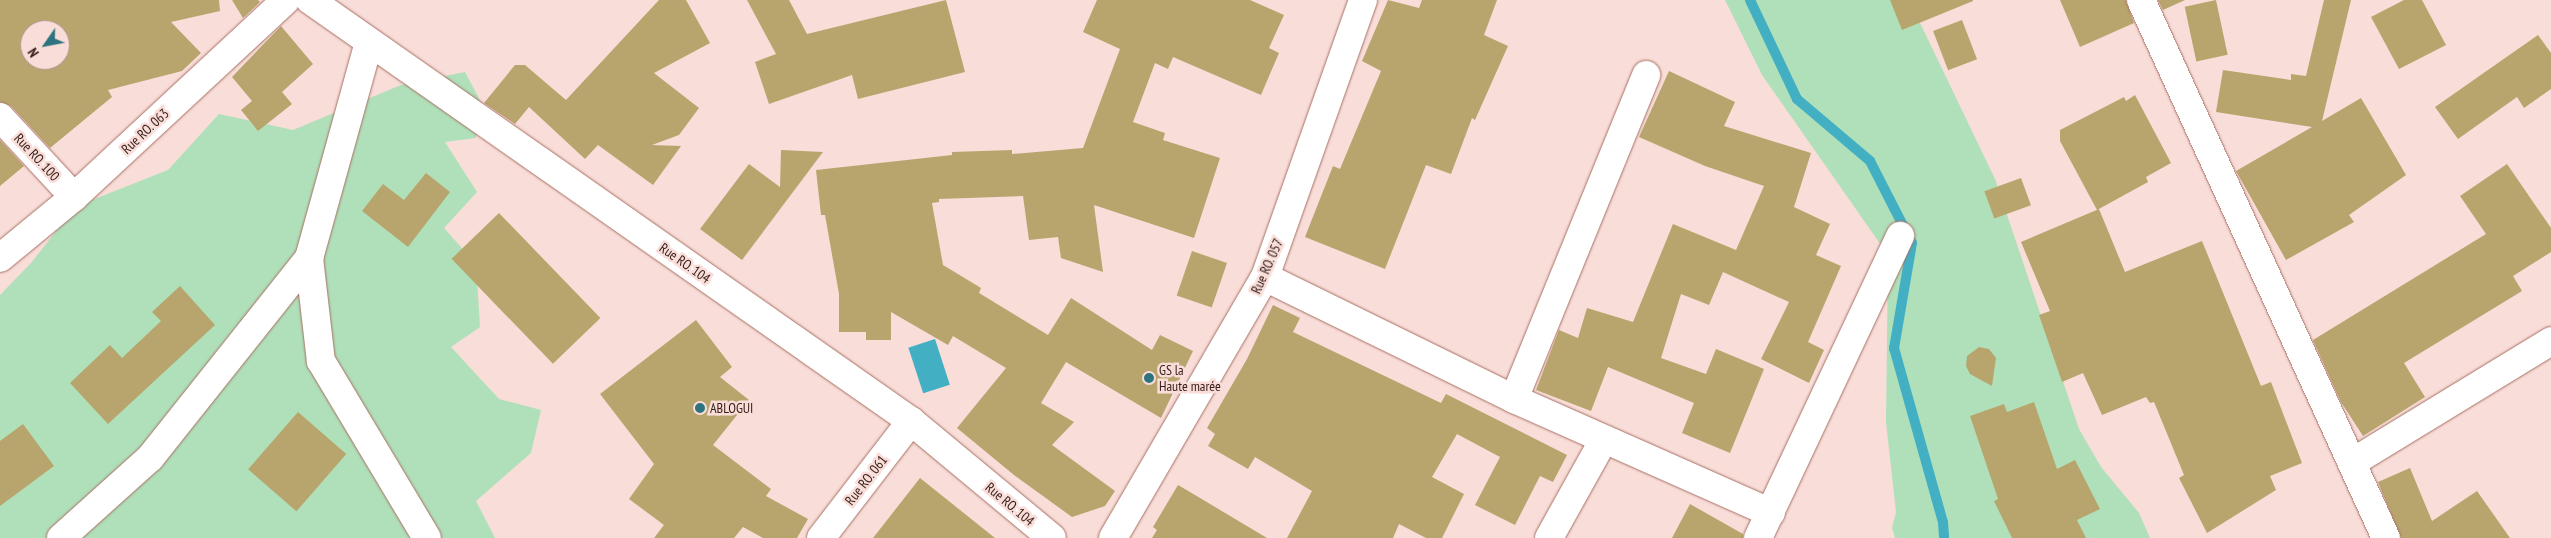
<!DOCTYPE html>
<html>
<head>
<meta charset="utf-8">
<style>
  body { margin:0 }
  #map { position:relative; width:2551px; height:538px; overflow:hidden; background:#f8ddd8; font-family:"PT Sans Narrow",sans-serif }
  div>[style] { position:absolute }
  .green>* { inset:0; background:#afe0ba }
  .water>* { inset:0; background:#42afc3; transform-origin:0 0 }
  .stream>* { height:10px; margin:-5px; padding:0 5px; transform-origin:5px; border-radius:5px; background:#42afc3 }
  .building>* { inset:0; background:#b8a56d; transform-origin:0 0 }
  .roads { filter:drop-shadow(0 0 1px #a96f63) drop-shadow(0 0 1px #a96f63) }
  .street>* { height:28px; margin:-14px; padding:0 14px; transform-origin:14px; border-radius:14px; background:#fff }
  .dots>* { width:14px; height:14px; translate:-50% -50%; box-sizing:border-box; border:2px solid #f8ddd8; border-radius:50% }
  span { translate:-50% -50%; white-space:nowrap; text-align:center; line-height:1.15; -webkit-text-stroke:5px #f8ddd8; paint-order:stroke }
  .street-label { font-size:14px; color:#351d18 }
  .poi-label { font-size:14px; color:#351d18 }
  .left { translate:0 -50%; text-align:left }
  .north { position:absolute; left:20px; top:20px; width:50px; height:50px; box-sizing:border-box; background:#f8ddd8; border:1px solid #aa908b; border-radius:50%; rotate:237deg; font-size:14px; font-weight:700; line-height:20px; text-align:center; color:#351d18 }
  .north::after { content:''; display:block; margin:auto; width:18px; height:22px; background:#2d7380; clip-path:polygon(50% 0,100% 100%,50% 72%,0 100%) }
</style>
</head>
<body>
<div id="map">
  <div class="green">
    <i style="clip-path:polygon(1725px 0,1909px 0,1995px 179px,2079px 429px,2101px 467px,2139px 513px,2150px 538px,1895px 538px,1892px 528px,1896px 512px,1886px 422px,1888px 255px,1762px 75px)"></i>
    <i style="clip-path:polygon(465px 72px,482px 104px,476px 138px,445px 142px,477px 192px,444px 228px,476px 264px,480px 327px,451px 347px,499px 399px,541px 410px,531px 453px,476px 501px,495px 538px,0 538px,0 295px,31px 263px,61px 225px,92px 200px,168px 170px,219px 114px,293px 130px,401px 85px)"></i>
  </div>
  <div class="water">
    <i style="left:935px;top:339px;width:48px;height:28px;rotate:72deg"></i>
  </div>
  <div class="stream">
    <i style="left:1750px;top:0;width:110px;rotate:64.6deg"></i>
    <i style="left:1797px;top:99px;width:96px;rotate:40.3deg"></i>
    <i style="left:1870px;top:161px;width:92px;rotate:62.9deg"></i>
    <i style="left:1912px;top:243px;width:107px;rotate:99.7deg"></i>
    <i style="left:1894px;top:348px;width:181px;rotate:74.3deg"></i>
    <i style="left:1943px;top:522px;width:16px;rotate:86deg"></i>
  </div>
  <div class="building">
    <i style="clip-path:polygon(evenodd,0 0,219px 0,220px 11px,171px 22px,201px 53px,182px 71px,108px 90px,112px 97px,50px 148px,11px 106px,0 102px,0 0,30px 30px,60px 30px,60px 60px,30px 60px,30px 30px)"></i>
    <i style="clip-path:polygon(232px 0,258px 0,260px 2px,243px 18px)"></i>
    <i style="clip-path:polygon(659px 0,686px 0,710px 43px,654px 73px,699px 108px,679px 135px,652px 145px,681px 146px,653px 185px,598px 145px,585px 159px,529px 107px,515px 124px,484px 103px,515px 65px,525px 65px,566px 100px)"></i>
    <i style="clip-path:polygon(747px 0,789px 0,807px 34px,946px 0,965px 72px,858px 99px,852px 75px,769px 104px,755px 62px,776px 54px)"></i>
    <i style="clip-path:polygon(1097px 0,1250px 0,1284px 15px,1269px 48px,1279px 53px,1261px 95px,1173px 57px,1168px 69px,1155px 63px,1133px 122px,1165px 133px,1163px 140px,1220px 158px,1194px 238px,1094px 205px,1103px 272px,1061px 258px,1058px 237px,1029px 240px,1023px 196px,939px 199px,939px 202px,932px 203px,943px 265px,981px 288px,979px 293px,1048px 335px,1071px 298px,1152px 350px,1160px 335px,1193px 351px,1161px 418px,1066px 362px,1041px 403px,1074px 422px,1052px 445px,1115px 491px,1105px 506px,1072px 517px,1014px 475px,957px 428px,1006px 368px,953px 336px,948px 345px,891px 312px,891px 340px,866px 340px,866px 332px,839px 332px,839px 294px,825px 215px,821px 215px,816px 170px,952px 155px,952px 152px,1012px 150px,1012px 154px,1083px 148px,1120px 49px,1083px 32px)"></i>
    <i style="clip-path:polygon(1388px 0,1419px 8px,1422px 0,1497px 0,1484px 35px,1508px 46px,1475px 120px,1472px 118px,1451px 174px,1426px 165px,1385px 269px,1305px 237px,1333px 166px,1340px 169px,1381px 71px,1362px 61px)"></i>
    <i style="clip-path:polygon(1890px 0,1973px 0,1973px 1px,1902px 30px)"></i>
    <i style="clip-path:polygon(2060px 0,2126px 0,2134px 23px,2080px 47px)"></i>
    <i style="clip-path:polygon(2158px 0,2185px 0,2163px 10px)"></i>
    <i style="left:2216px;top:0;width:56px;height:32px;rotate:78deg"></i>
    <i style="clip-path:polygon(2324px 0,2351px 0,2322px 121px,2361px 98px,2406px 175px,2349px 215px,2354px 222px,2286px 260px,2236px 171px,2312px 127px,2216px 112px,2223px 70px,2291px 80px,2291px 74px,2306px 76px)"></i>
    <i style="clip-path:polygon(2404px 0,2422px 0,2446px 45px,2399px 69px,2371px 17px)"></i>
    <i style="left:1962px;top:20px;width:42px;height:31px;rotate:69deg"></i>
    <i style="clip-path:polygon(281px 26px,313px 64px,282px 92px,292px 104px,258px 131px,241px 110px,252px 101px,232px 77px)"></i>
    <i style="clip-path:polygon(2538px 35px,2551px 53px,2551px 89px,2524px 108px,2517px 97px,2458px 139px,2435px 107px)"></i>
    <i style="clip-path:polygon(1669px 71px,1735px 102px,1724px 126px,1811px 153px,1794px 207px,1830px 224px,1816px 255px,1841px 266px,1808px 342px,1824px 350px,1809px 383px,1761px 359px,1789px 302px,1723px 272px,1709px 305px,1681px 294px,1661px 358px,1706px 374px,1716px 349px,1764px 369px,1730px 453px,1682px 433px,1694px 403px,1608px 367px,1591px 411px,1536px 390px,1559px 330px,1578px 338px,1587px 308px,1633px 322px,1673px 224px,1736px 250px,1764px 186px,1705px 166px,1639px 137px)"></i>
    <i style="clip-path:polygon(2135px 95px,2171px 163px,2146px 177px,2148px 182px,2097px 210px,2060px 141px,2060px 130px,2124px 97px,2126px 101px)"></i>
    <i style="clip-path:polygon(0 140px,24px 166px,0 186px)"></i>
    <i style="clip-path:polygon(781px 150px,823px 152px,742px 260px,700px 229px,749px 164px,780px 187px)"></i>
    <i style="clip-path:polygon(2507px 164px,2551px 228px,2551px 252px,2513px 276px,2522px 291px,2404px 363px,2425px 397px,2363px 436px,2341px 402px,2313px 340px,2486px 234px,2460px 196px)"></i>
    <i style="clip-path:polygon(426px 173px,450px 192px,408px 247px,362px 211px,383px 184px,404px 200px)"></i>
    <i style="left:2021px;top:178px;width:29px;height:39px;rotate:70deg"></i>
    <i style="clip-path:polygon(2099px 209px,2125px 272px,2202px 241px,2261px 386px,2271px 382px,2302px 463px,2270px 476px,2276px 490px,2207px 533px,2179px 478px,2184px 475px,2154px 402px,2150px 403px,2146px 397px,2102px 415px,2083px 373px,2062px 382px,2039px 315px,2050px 311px,2021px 242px)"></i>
    <i style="left:499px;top:213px;width:146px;height:66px;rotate:46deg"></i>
    <i style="left:1192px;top:251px;width:37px;height:47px;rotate:19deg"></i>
    <i style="clip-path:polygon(180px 286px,215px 325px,108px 424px,70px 383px,110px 345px,122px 358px,161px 321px,152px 312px)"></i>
    <i style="clip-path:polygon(1273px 305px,1300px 318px,1293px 332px,1441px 403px,1446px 394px,1567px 455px,1553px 482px,1540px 476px,1515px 525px,1475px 505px,1500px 457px,1457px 434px,1432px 477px,1464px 494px,1442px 538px,1426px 538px,1399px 524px,1393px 538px,1287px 538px,1312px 491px,1255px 457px,1248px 469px,1208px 446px,1215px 434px,1207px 428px,1247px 359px)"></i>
    <i style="clip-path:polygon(696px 320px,732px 367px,720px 377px,749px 400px,713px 445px,771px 489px,766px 496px,808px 519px,797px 538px,763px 538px,743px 527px,734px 538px,654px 538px,664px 525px,629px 499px,654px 464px,600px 394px)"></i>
    <i style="clip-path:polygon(1979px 347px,1989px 349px,1996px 358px,1992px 386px,1970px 374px,1966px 366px,1967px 356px)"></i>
    <i style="clip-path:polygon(2034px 402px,2057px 469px,2075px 460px,2100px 509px,2077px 520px,2086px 538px,2012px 538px,1994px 501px,1998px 499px,1970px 416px,2004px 404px,2007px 412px)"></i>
    <i style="left:298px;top:412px;width:64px;height:76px;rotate:41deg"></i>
    <i style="clip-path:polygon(23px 424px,54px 466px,0 506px,0 441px)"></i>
    <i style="clip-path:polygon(2410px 468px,2432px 521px,2477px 491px,2510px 538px,2401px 538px,2378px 482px)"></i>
    <i style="clip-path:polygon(920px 478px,995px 538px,873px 538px)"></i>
    <i style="clip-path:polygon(1178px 485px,1195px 495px,1267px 538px,1152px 538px,1157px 530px,1153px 527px)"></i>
    <i style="clip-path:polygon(1690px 504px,1743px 534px,1743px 538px,1672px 538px)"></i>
  </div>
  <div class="roads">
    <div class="street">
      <i style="left:310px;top:0;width:734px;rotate:35.01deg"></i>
      <i style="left:911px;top:421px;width:183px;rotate:39.7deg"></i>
      <i style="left:2141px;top:0;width:591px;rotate:65.52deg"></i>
      <i style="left:369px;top:42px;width:224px;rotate:105.5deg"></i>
      <i style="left:309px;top:258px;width:104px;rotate:83.4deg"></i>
      <i style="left:321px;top:361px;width:206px;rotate:59.1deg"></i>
      <i style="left:0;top:117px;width:109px;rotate:47.2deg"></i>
      <i style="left:0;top:258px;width:96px;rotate:-39.5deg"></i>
      <i style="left:74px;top:197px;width:289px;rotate:-42.9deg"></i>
      <i style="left:1265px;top:277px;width:277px;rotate:26.1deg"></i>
      <i style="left:1514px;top:399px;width:281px;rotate:23.9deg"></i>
      <i style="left:1514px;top:399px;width:350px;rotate:-67.8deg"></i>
      <i style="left:2353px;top:462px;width:232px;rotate:-31.4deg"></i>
      <i style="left:61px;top:538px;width:120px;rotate:-42deg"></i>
      <i style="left:150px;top:458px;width:256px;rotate:-51.5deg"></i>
      <i style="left:821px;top:538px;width:148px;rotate:-52.4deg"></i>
      <i style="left:1113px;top:538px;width:302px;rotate:-59.8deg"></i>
      <i style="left:1265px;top:277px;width:294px;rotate:-70.5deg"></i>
      <i style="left:1549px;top:538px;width:113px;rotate:-60.9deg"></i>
      <i style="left:1758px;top:538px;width:334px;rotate:-64.8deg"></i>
    </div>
  </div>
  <div class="dots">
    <i style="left:1149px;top:378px;background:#2d7380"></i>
    <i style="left:700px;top:408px;background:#2d7380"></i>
  </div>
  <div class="street-label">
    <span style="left:145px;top:131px;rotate:-43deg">Rue RO. 063</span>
    <span style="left:37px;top:157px;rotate:47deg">Rue RO. 100</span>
    <span style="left:685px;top:263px;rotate:35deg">Rue RO. 104</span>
    <span style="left:1267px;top:266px;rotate:-66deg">Rue RO. 057</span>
    <span style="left:866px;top:480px;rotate:-52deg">Rue RO. 061</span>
    <span style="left:1010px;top:504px;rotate:40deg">Rue RO. 104</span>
  </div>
  <div class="poi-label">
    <span class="left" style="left:1159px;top:378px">GS la<br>Haute marée</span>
    <span class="left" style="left:710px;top:408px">ABLOGUI</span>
  </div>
  <div class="north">N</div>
</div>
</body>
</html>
